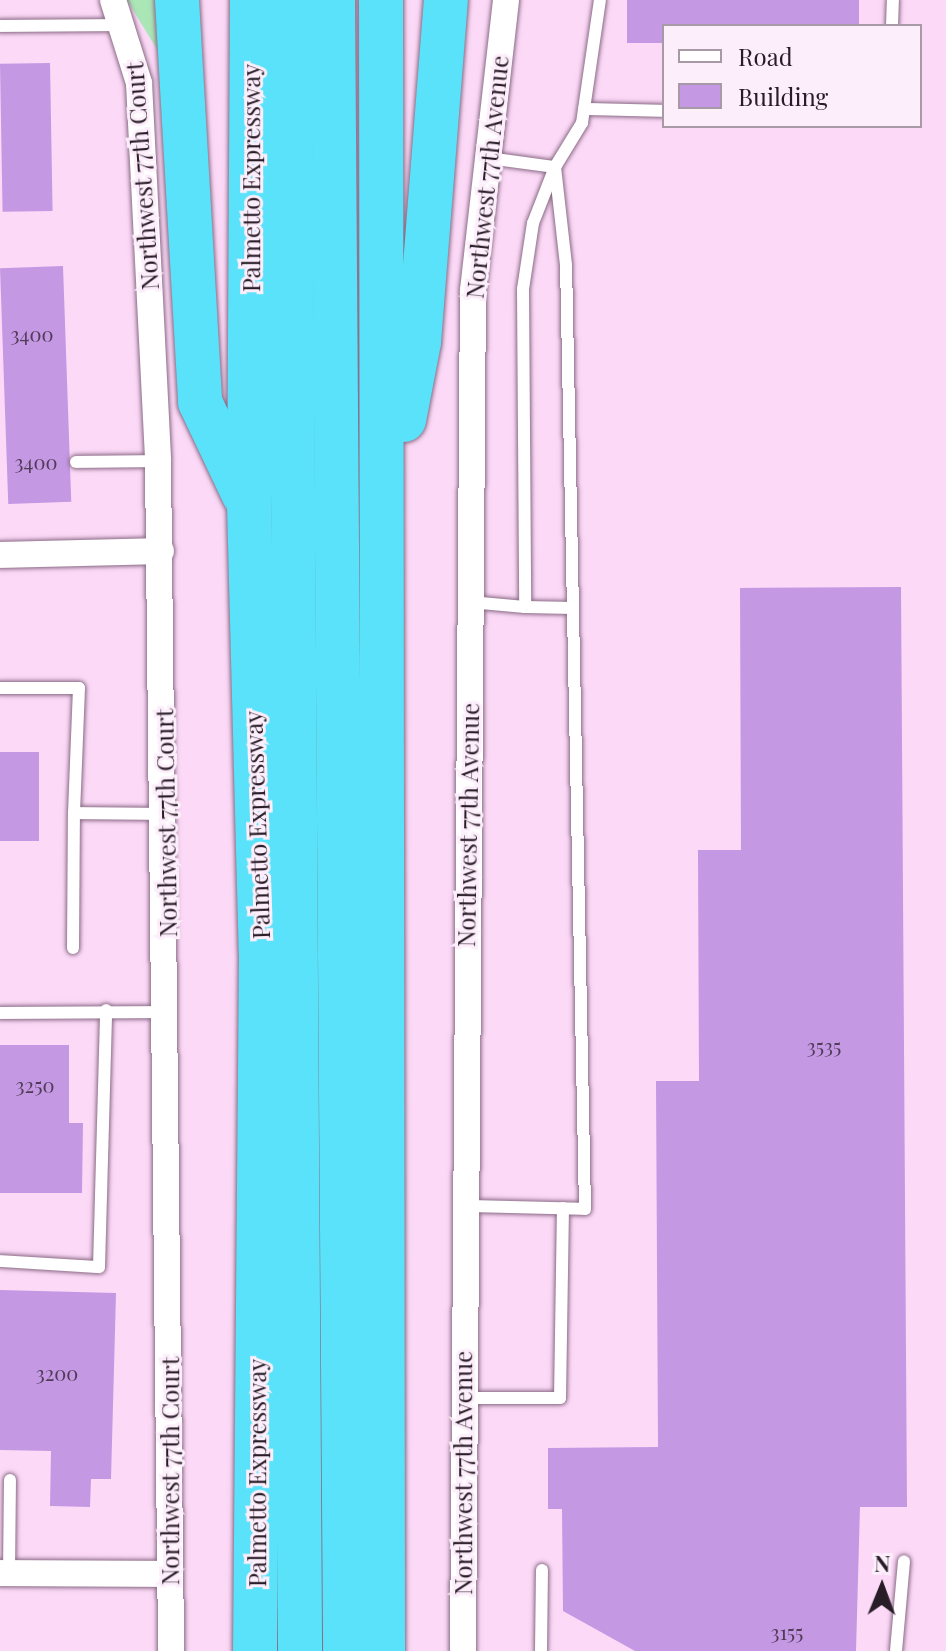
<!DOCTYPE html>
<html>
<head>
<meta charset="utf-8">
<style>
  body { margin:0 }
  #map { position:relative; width:946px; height:1651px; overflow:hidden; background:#fcd9f7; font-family:"Playfair Display",serif }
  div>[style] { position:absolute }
  .green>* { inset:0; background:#aae6b6 }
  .building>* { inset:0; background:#c498e3; transform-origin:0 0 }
  .roads { filter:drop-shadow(0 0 2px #8a6b86) drop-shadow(0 0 2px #8a6b86) }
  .lane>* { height:12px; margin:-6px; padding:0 6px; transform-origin:6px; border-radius:6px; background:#fff }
  .street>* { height:26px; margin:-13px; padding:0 13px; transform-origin:13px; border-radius:13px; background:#fff }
  .highway>* { height:44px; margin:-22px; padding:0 22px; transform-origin:22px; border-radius:22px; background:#59e2f9 }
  span { translate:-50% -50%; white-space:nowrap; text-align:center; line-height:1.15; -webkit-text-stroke:6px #fceefa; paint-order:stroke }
  .number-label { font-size:20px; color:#4f3b56 }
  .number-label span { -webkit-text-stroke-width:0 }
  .street-label { font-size:24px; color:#281c27 }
  .legend { position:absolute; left:662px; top:24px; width:260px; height:104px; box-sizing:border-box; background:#fceefa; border:2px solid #a79aa6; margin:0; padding:10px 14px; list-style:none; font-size:24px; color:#281c27 }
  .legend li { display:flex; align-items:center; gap:16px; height:40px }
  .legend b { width:40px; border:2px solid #a79aa6 }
  .north { position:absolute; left:842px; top:1547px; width:80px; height:80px; -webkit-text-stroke:6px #fceefa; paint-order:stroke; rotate:1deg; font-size:22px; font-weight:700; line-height:32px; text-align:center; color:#281c27 }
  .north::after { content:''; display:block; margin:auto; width:28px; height:36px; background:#281c27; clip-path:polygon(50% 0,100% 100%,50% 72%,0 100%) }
</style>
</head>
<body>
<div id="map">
  <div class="green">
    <i style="clip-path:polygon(127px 0,155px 0,161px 56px)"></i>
  </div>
  <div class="building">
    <i style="clip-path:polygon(627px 0,859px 0,859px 26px,664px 26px,664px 43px,627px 43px)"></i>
    <i style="left:50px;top:63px;width:148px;height:50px;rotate:89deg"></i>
    <i style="left:63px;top:266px;width:236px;height:63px;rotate:88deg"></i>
    <i style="clip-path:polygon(901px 587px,907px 1507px,860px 1507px,856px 1651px,635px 1651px,563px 1611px,562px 1509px,548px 1509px,548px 1448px,658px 1447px,656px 1081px,699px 1081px,698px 850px,741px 850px,740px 588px)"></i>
    <i style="left:0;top:752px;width:39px;height:89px"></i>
    <i style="clip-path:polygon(0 1045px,69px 1045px,69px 1123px,83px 1123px,82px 1193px,0 1193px)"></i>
    <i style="clip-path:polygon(0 1290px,116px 1293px,111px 1479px,91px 1479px,90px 1507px,50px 1506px,51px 1451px,0 1450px)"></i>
  </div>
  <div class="roads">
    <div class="lane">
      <i style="left:0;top:26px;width:121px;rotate:-0.5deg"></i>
      <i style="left:892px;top:26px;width:26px;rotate:-88deg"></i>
      <i style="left:584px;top:109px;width:80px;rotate:1.4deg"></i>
      <i style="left:488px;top:158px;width:68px;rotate:7.7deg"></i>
      <i style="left:555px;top:167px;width:60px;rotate:111.4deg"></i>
      <i style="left:533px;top:223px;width:67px;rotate:98.6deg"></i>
      <i style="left:523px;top:289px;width:318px;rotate:89.6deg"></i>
      <i style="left:525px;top:607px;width:48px;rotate:1.2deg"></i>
      <i style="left:76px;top:462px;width:82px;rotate:-0.7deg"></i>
      <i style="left:470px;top:602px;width:55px;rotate:5.2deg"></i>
      <i style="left:0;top:688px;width:79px"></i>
      <i style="left:79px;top:688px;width:125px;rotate:92.3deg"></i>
      <i style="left:74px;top:813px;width:89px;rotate:0.6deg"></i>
      <i style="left:73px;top:948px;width:135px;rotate:-89.6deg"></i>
      <i style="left:0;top:1013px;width:166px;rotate:-0.3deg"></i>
      <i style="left:466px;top:1206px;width:119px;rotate:1.4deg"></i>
      <i style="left:585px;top:1209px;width:944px;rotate:-91.15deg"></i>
      <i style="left:566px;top:265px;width:99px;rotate:-96.4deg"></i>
      <i style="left:555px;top:167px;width:52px;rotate:-58.5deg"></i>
      <i style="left:582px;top:123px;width:124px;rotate:-81.7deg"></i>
      <i style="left:0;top:1261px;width:99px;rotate:3.5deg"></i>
      <i style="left:99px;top:1267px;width:257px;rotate:-88.4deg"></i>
      <i style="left:464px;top:1398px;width:96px"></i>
      <i style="left:560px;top:1398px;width:190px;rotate:-89.1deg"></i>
      <i style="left:9px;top:1573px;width:93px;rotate:-89.4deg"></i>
      <i style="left:541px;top:1651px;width:81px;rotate:-89.3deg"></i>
      <i style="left:896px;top:1651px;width:90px;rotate:-84.9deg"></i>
    </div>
    <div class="street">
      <i style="left:113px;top:0;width:87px;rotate:72.6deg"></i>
      <i style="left:139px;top:83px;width:378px;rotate:87.1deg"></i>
      <i style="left:158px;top:461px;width:1190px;rotate:89.37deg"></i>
      <i style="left:0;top:555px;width:161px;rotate:-1.4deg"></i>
      <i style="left:0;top:1573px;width:170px;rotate:0.3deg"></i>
      <i style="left:463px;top:1651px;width:1361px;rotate:-89.58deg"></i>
      <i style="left:473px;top:290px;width:292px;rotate:-83.5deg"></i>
    </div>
    <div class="highway">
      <i style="left:177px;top:0;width:403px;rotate:86.7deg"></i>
      <i style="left:200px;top:402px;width:103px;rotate:64.7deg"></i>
      <i style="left:252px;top:0;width:505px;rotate:90.34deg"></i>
      <i style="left:249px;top:505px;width:447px;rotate:88.5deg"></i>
      <i style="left:261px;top:952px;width:699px;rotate:90.49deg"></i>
      <i style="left:290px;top:0;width:1651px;rotate:89.65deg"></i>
      <i style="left:333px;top:0;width:1651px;rotate:89.58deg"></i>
      <i style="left:381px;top:0;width:1651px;rotate:89.93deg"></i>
      <i style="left:404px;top:420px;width:79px;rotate:-79.1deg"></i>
      <i style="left:419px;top:342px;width:343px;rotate:-85.5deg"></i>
    </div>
  </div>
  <div class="number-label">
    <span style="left:32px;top:333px">3400</span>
    <span style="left:36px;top:461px">3400</span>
    <span style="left:824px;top:1045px">3535</span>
    <span style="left:35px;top:1084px">3250</span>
    <span style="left:57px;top:1372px">3200</span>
    <span style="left:787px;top:1631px">3155</span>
  </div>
  <div class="street-label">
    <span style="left:142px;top:176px;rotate:-94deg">Northwest 77th Court</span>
    <span style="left:487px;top:177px;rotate:-84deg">Northwest 77th Avenue</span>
    <span style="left:251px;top:178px;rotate:-90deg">Palmetto Expressway</span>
    <span style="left:166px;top:823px;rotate:-91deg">Northwest 77th Court</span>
    <span style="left:257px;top:825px;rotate:-92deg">Palmetto Expressway</span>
    <span style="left:468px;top:825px;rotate:-89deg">Northwest 77th Avenue</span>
    <span style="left:170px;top:1471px;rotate:-90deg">Northwest 77th Court</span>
    <span style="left:257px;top:1473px;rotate:-90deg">Palmetto Expressway</span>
    <span style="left:463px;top:1473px;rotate:-90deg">Northwest 77th Avenue</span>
  </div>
  <ul class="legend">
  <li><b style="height:10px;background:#fff"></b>Road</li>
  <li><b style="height:22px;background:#c498e3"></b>Building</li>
  </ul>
  <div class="north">N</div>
</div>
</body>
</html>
